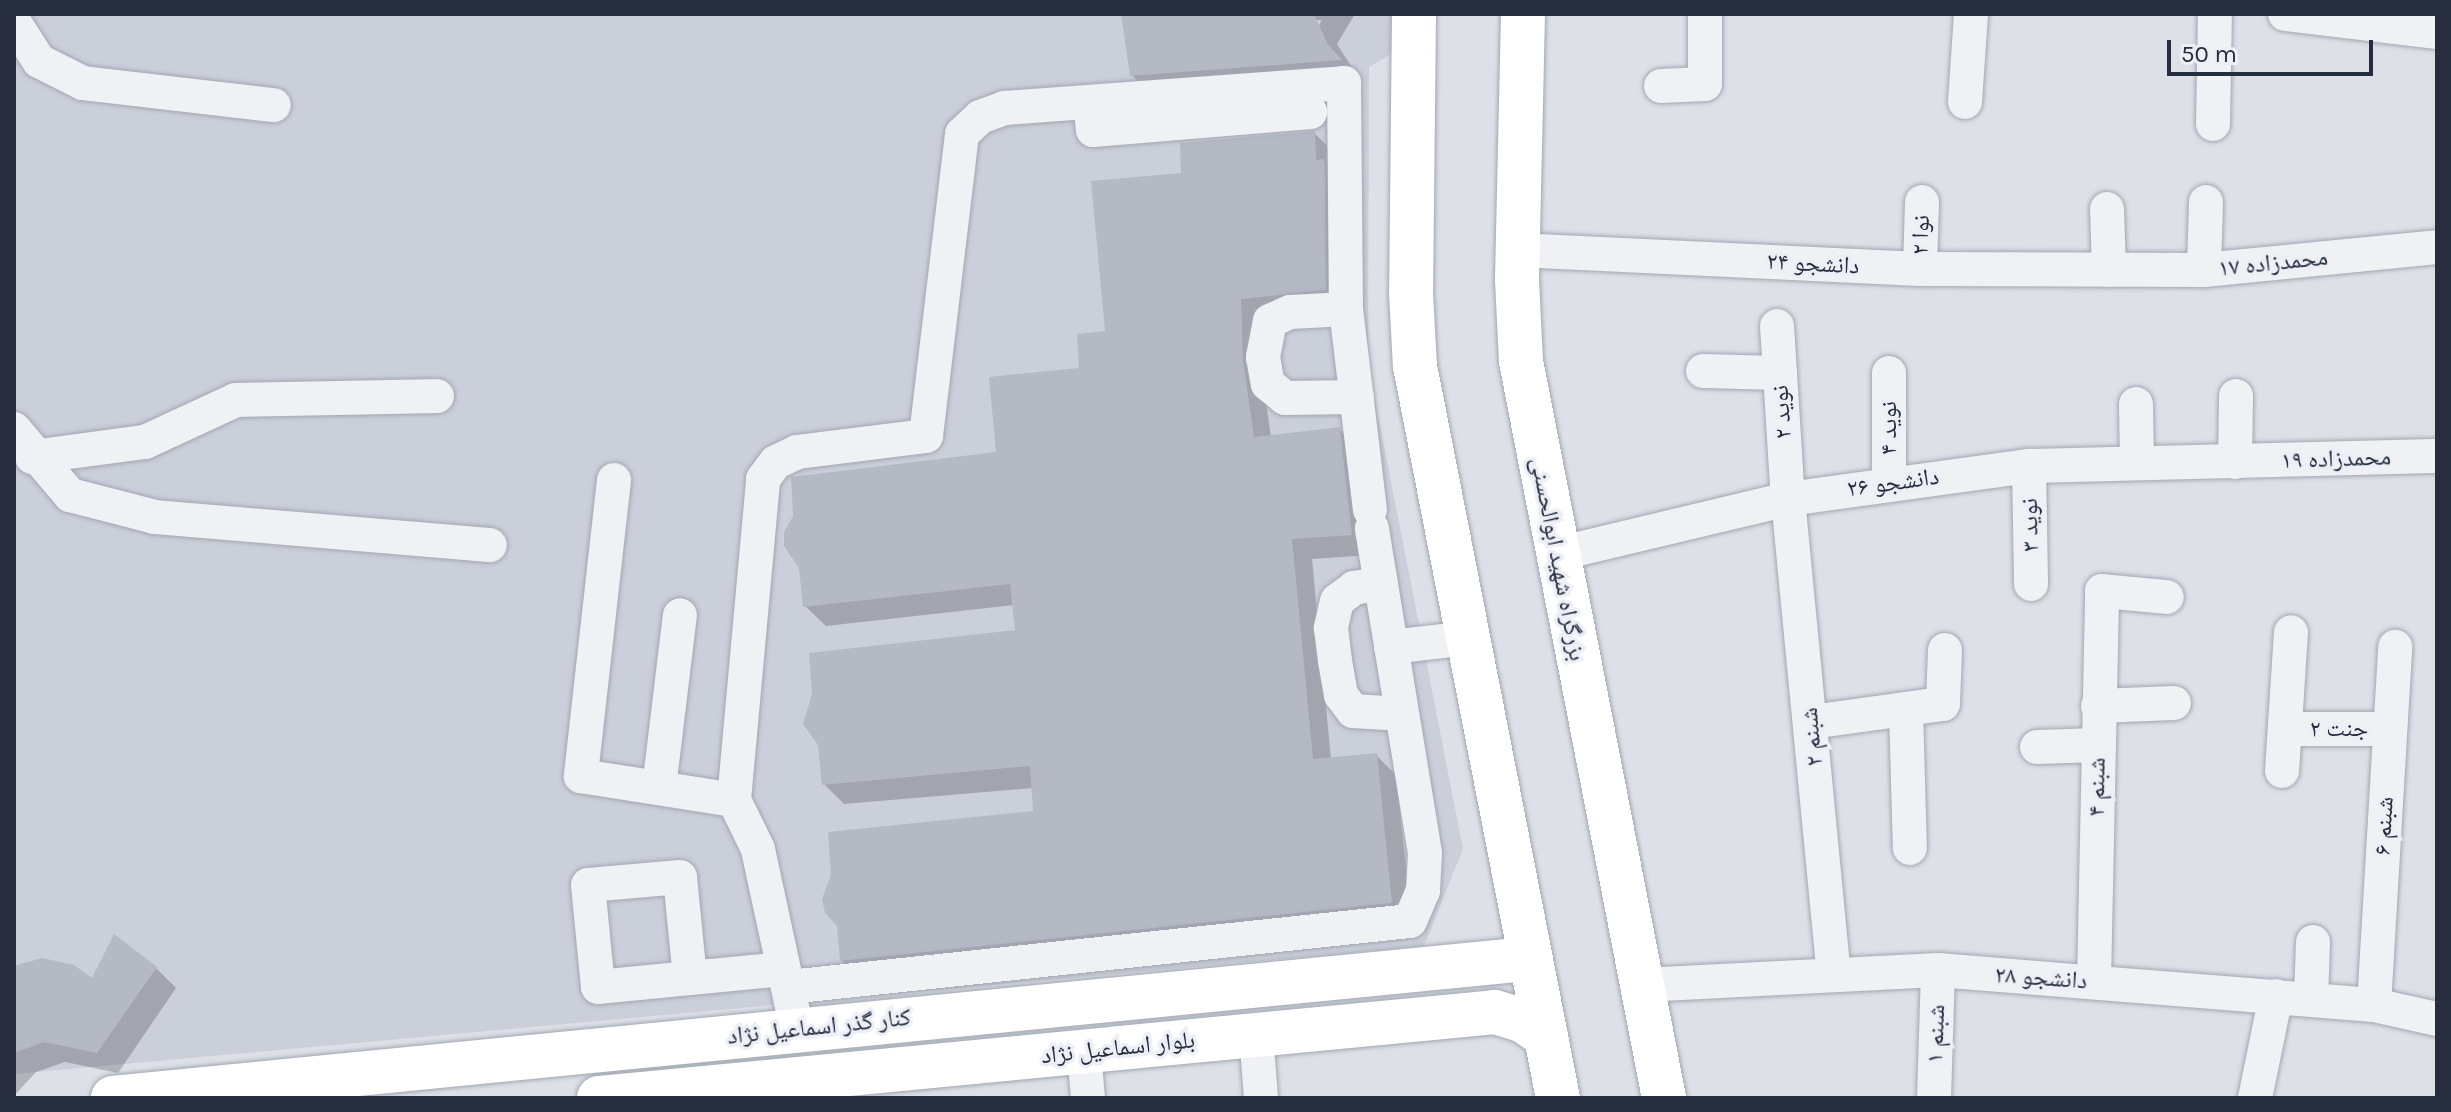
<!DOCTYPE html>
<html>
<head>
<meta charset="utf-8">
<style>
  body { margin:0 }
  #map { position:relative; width:2451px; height:1112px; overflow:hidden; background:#dde0e7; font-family:Karla,"Noto Naskh Arabic",sans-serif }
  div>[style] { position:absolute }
  .built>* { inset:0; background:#cbcfd9 }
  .shadow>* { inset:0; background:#0003 }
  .building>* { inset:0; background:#b4b9c4 }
  .roads { filter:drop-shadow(0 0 2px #a2a7b1) drop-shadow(0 0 2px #a2a7b1) }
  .minor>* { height:34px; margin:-17px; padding:0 17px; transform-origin:17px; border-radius:17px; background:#f0f1f5 }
  .major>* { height:44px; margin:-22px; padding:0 22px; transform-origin:22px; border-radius:22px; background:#fff }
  span { translate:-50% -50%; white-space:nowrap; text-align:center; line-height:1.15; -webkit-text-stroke:7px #eceff5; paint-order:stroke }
  .street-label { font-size:24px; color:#262d3e }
  .frame { position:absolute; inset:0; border:16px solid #262d3e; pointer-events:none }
  .scale { position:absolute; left:2167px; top:40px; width:206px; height:36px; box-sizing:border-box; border:4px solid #262d3e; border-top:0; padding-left:10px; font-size:24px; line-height:28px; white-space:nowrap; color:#262d3e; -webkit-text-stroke:6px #eceff5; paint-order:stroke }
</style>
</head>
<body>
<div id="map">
  <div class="built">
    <i style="clip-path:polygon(14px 14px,1392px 14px,1391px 54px,1369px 67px,1368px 364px,1463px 849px,1424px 946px,14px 1074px)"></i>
  </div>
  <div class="shadow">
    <i style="clip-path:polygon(evenodd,1123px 14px,1355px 14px,1337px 44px,1360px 80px,1152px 96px,1132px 75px,1123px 14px,1317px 20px,1322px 20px,1315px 32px,1311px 30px,1317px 20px)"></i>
    <i style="clip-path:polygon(1314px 133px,1335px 153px,1345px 310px,1261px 319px,1263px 382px,1271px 437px,1339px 429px,1360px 450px,1371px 555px,1312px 559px,1331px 759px,1376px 755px,1396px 775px,1412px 923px,862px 981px,842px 961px,1036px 813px,1034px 788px,844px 804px,824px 784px,1017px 632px,1014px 605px,826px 626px,805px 606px,999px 453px,1081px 369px,1107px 333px,1183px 175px)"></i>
    <i style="clip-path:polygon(156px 968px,176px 988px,118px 1073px,65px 1062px,36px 1072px,14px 1096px,14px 973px,93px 981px)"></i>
  </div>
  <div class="building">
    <i style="clip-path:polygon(1121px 14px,1314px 14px,1327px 43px,1342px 60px,1130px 76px)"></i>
    <i style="clip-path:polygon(1315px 131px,1316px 160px,1324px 159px,1325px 167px,1326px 290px,1241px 299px,1243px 360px,1254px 437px,1340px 427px,1352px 535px,1292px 539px,1313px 759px,1377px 753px,1392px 903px,840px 961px,837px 926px,825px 913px,822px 899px,831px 875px,828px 832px,1033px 811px,1030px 766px,822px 785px,818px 745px,803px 724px,812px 694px,809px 653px,1015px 630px,1010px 584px,803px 607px,799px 568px,784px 546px,784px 532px,793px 516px,791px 477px,996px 452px,989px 377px,1079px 368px,1077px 334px,1105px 331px,1091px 181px,1181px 173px,1180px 143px)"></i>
    <i style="clip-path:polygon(114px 934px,157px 967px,97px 1053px,44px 1042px,14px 1053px,14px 966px,42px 958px,74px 965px,92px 978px)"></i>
  </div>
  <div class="roads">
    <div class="minor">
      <i style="left:2285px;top:14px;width:153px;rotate:6.8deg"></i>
      <i style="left:14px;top:22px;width:46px;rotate:57.3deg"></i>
      <i style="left:39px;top:61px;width:49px;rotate:26.6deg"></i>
      <i style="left:83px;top:83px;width:192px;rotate:6.6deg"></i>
      <i style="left:1661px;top:86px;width:44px;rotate:-2.6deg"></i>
      <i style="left:1705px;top:84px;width:70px;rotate:-90deg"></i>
      <i style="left:1090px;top:102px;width:28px;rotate:84deg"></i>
      <i style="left:1093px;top:130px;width:218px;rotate:-4.7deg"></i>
      <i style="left:1965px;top:102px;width:88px;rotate:-86.1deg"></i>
      <i style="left:2213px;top:124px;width:110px;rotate:-89deg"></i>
      <i style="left:2107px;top:209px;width:61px;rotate:88.1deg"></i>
      <i style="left:1517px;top:250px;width:403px;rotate:2.7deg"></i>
      <i style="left:1920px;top:269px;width:284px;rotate:0.2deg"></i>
      <i style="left:2204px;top:270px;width:234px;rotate:-5.6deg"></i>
      <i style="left:1920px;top:269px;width:67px;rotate:-88.3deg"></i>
      <i style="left:2204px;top:270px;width:68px;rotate:-88.3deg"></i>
      <i style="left:1346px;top:309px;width:56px;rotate:176.9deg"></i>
      <i style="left:1290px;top:312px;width:22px;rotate:156deg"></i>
      <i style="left:1270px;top:321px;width:37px;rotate:101deg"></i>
      <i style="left:1263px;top:357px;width:27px;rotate:80deg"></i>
      <i style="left:1268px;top:384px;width:22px;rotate:39deg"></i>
      <i style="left:1285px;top:398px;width:72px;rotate:-0.8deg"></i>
      <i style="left:1777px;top:326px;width:173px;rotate:86.4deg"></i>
      <i style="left:1788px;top:499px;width:478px;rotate:84.5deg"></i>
      <i style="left:1703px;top:371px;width:77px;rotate:1.5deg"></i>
      <i style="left:2136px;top:404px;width:59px;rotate:89deg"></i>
      <i style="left:14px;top:429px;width:87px;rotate:49.7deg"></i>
      <i style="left:70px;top:495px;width:88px;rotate:14.5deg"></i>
      <i style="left:155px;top:517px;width:336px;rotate:4.8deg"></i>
      <i style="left:32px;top:457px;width:114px;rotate:-7.6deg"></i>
      <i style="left:145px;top:442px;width:100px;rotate:-24.8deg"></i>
      <i style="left:236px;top:400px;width:201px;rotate:-1.1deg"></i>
      <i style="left:2235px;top:462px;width:66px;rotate:-89.1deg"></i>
      <i style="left:2029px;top:466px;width:118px;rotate:89deg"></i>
      <i style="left:614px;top:480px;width:298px;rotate:96.4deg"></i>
      <i style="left:581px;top:776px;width:155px;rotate:8.9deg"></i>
      <i style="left:1889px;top:483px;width:110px;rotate:-90deg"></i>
      <i style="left:1557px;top:554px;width:237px;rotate:-13.4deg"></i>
      <i style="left:1788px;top:499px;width:243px;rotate:-7.8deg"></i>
      <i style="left:2029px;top:466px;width:408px;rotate:-1.4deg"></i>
      <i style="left:1381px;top:584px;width:27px;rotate:172deg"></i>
      <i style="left:1354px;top:588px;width:21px;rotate:143deg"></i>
      <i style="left:1337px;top:601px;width:28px;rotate:103deg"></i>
      <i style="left:1331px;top:628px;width:33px;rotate:83deg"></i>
      <i style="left:1335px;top:661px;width:35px;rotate:80deg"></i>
      <i style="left:1341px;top:695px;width:20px;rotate:53deg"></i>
      <i style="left:1353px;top:711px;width:49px;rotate:3.5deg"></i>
      <i style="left:1391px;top:647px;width:79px;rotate:-6.6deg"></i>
      <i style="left:2098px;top:706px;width:76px;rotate:-2.3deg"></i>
      <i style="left:1906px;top:709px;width:139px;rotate:88.4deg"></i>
      <i style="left:1811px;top:722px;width:133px;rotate:-7.8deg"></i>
      <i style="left:1943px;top:704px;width:54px;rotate:-87.9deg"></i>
      <i style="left:2289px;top:729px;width:101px"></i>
      <i style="left:2037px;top:747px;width:61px;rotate:-1.9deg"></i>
      <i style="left:2282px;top:771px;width:139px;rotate:-86.3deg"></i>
      <i style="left:659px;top:788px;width:174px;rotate:-83.1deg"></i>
      <i style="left:690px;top:978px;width:101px;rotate:-95.7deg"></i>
      <i style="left:680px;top:877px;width:92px;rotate:175deg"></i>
      <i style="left:588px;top:885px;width:102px;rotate:84.4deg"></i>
      <i style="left:598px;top:987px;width:92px;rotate:-5.6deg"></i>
      <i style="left:690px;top:978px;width:94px;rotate:-5.5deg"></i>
      <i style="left:2094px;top:982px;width:391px;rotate:-88.8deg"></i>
      <i style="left:2102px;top:591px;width:65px;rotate:5.3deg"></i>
      <i style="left:1642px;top:985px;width:296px;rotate:-2.9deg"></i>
      <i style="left:1938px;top:970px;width:437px;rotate:4.6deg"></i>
      <i style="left:2374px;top:1005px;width:65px;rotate:12.5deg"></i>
      <i style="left:789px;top:987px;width:624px;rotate:-6.07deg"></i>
      <i style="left:1410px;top:921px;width:33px;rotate:-67deg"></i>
      <i style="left:1423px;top:891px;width:38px;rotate:-87deg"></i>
      <i style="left:1425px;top:853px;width:329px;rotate:-99.3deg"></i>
      <i style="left:2311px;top:999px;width:57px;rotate:-88deg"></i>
      <i style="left:2374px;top:1005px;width:359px;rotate:-86.6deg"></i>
      <i style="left:797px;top:1030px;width:185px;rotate:-102.2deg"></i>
      <i style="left:758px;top:849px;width:55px;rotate:-116.1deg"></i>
      <i style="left:734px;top:800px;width:322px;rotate:-84.8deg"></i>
      <i style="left:763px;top:479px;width:21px;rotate:-53deg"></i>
      <i style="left:776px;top:462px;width:23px;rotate:-25deg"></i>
      <i style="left:797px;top:452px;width:130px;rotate:-7.1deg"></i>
      <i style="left:926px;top:436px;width:304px;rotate:-83.2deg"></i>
      <i style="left:962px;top:134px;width:25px;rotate:-43deg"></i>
      <i style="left:980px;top:117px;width:27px;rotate:-20deg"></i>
      <i style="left:1005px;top:108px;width:340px;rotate:-4.2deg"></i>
      <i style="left:1344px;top:83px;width:226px;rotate:89.5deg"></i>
      <i style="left:1346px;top:309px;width:202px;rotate:83.2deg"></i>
      <i style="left:1256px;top:1033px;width:65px;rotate:85.6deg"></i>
      <i style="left:1084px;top:1052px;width:46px;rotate:85deg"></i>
      <i style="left:1934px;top:1098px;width:128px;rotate:-88.2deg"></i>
      <i style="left:2255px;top:1098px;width:104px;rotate:-78.4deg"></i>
    </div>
    <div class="major">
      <i style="left:1414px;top:14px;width:279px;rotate:90.6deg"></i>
      <i style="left:1411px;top:293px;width:73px;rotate:86.9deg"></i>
      <i style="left:1415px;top:366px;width:746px;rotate:78.95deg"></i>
      <i style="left:1523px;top:14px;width:266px;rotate:91.3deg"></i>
      <i style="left:1517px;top:280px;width:81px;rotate:87.2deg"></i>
      <i style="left:1521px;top:361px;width:751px;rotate:79.02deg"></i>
      <i style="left:113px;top:1098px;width:1419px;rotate:-5.62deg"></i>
      <i style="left:599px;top:1098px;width:900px;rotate:-5.48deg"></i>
      <i style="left:1495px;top:1012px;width:28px;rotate:17deg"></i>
      <i style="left:1522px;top:1020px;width:29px;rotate:34deg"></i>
    </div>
  </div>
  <div class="street-label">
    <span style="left:1921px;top:235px;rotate:-88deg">نوا ۲</span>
    <span style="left:2273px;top:263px;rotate:-6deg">محمدزاده ۱۷</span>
    <span style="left:1813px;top:264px;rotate:3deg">دانشجو ۲۴</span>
    <span style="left:1782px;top:412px;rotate:-94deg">نوید ۲</span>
    <span style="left:1889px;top:428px;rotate:-90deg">نوید ۴</span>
    <span style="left:2336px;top:459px;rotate:-2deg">محمدزاده ۱۹</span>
    <span style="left:1893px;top:483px;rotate:-8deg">دانشجو ۲۶</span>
    <span style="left:2030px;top:525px;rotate:-91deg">نوید ۳</span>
    <span style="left:1558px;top:559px;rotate:79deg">بزرگراه شهید ابوالحسنی</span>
    <span style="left:2339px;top:729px">جنت ۲</span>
    <span style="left:1812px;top:737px;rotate:-95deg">شبنم ۲</span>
    <span style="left:2097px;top:787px;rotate:-89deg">شبنم ۴</span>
    <span style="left:2384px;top:826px;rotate:-87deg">شبنم ۶</span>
    <span style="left:2041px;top:978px;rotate:4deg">دانشجو ۲۸</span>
    <span style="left:819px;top:1027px;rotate:-6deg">کنار گذر اسماعیل نژاد</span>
    <span style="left:1936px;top:1034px;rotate:-88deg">شبنم ۱</span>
    <span style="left:1118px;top:1048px;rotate:-6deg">بلوار اسماعیل نژاد</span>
  </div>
  <div class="frame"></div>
  <div class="scale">50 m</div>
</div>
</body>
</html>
